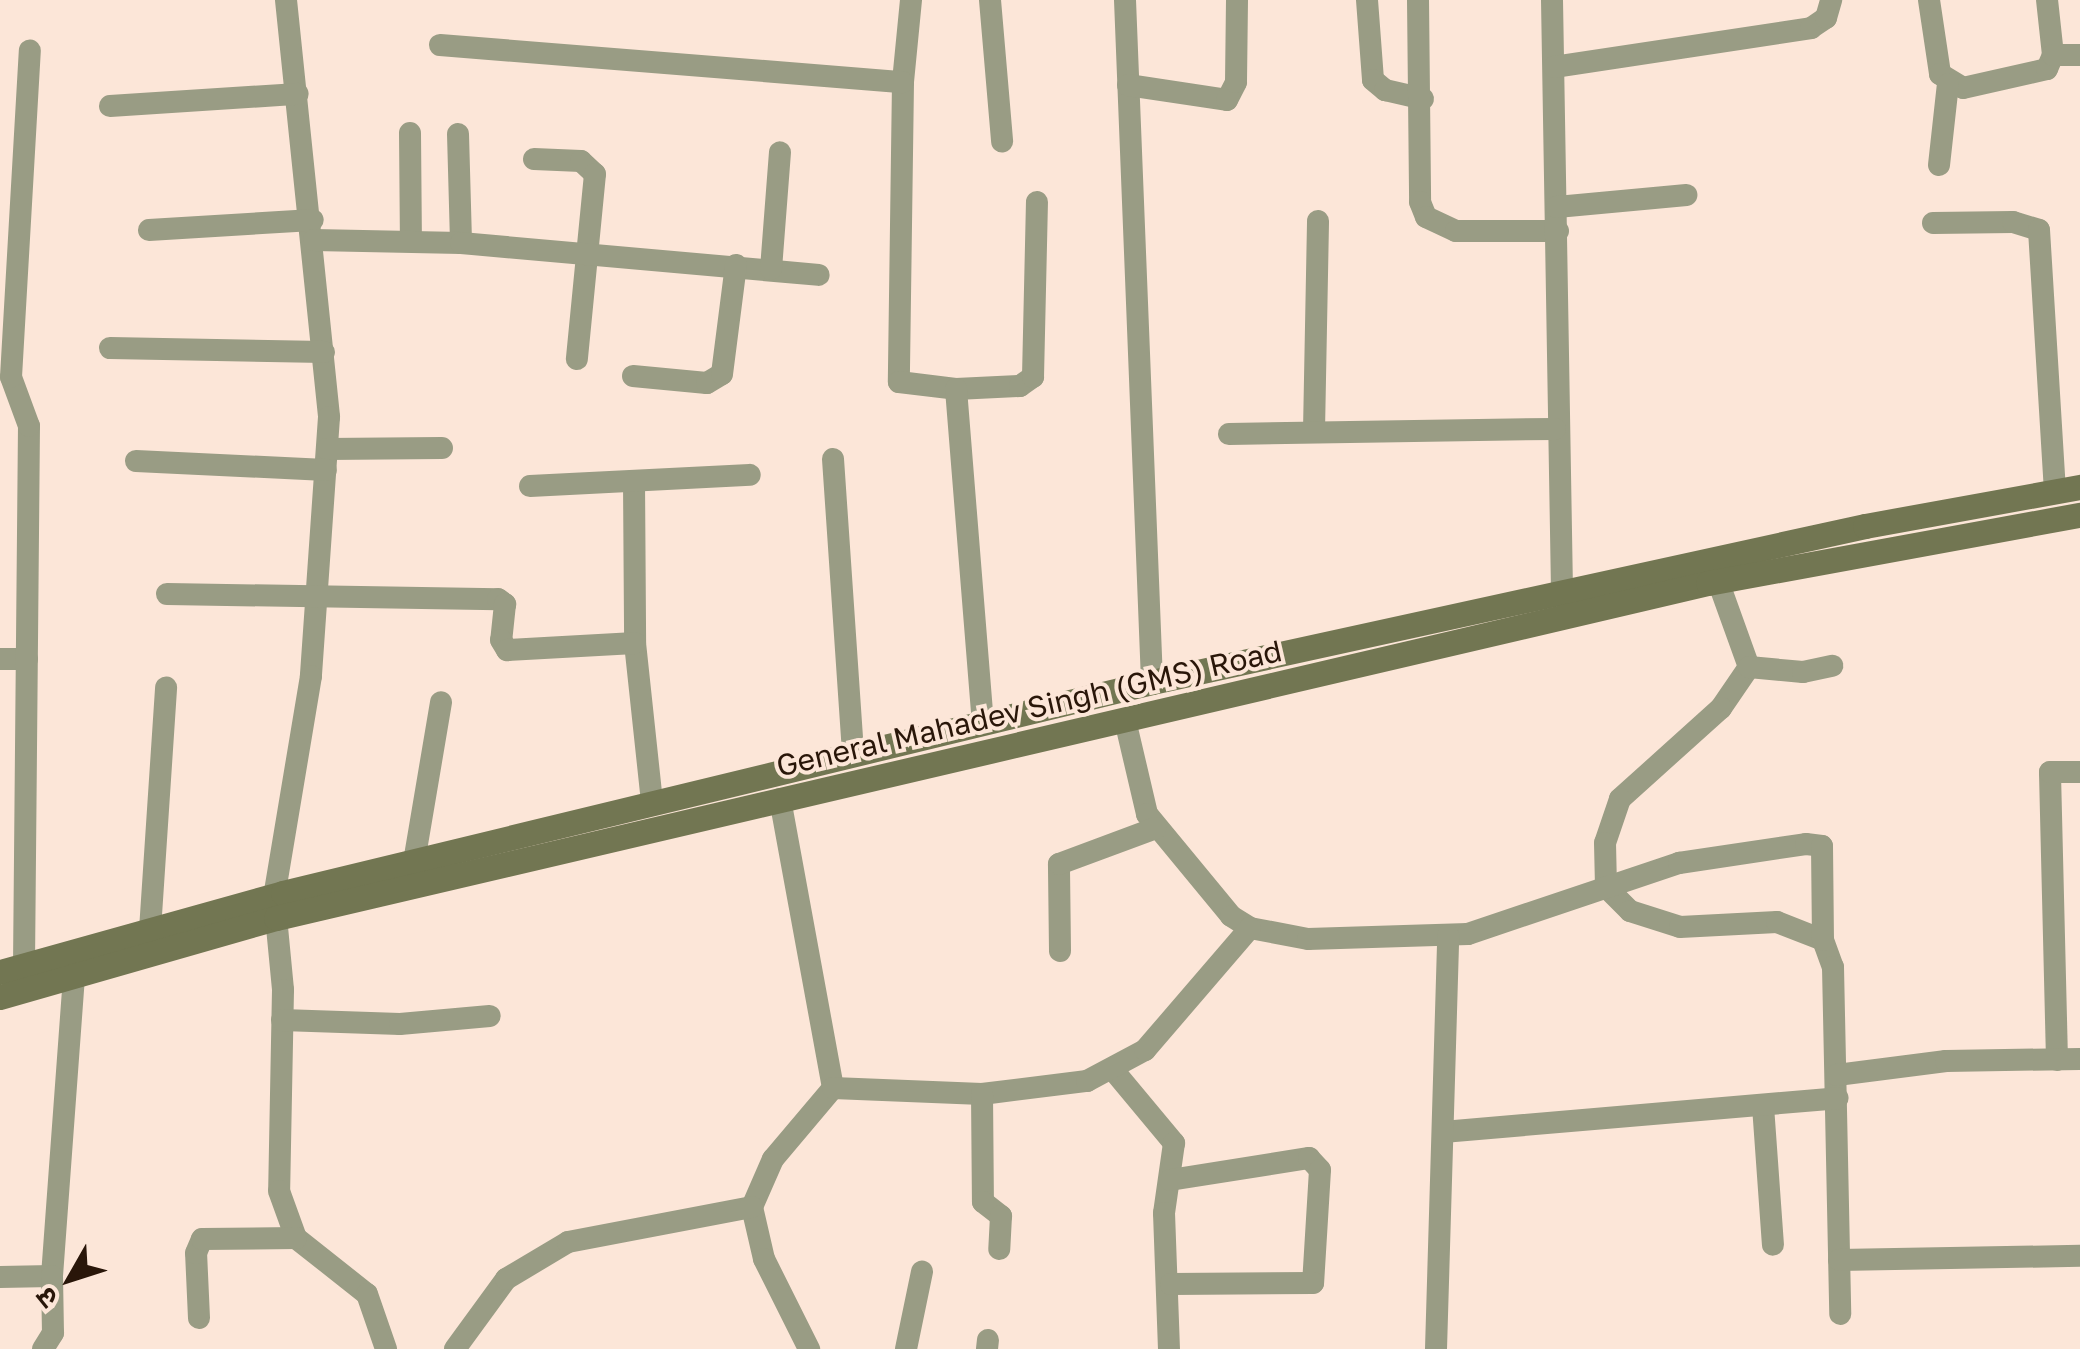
<!DOCTYPE html>
<html>
<head>
<meta charset="utf-8">
<style>
  body { margin:0 }
  #map { position:relative; width:2080px; height:1349px; overflow:hidden; background:#fce6d8; font-family:"Golos Text","Noto Sans Devanagari",sans-serif }
  div>[style] { position:absolute }
  .street>* { height:22px; margin:-11px; padding:0 11px; transform-origin:11px; border-radius:11px; background:#999c84 }
  .secondary>* { height:25px; margin:-12.5px; padding:0 12.5px; transform-origin:12.5px; border-radius:12.5px; background:#727652 }
  span { translate:-50% -50%; white-space:nowrap; text-align:center; line-height:1.15; -webkit-text-stroke:8px #fce6d8; paint-order:stroke }
  .street-label { font-size:30px; color:#291609 }
  .north { position:absolute; left:20px; top:1229px; width:100px; height:100px; -webkit-text-stroke:8px #fce6d8; paint-order:stroke; rotate:231deg; font-size:28px; font-weight:700; line-height:40px; text-align:center; color:#291609 }
  .north::after { content:''; display:block; margin:auto; width:35px; height:45px; background:#291609; clip-path:polygon(50% 0,100% 100%,50% 72%,0 100%) }
</style>
</head>
<body>
<div id="map">
  <div class="street">
    <i style="left:286px;top:0;width:419px;rotate:84.1deg"></i>
    <i style="left:329px;top:417px;width:260px;rotate:94deg"></i>
    <i style="left:311px;top:676px;width:223px;rotate:99.5deg"></i>
    <i style="left:274px;top:896px;width:94px;rotate:84.5deg"></i>
    <i style="left:283px;top:990px;width:201px;rotate:91.1deg"></i>
    <i style="left:279px;top:1191px;width:50px;rotate:70.1deg"></i>
    <i style="left:296px;top:1238px;width:90px;rotate:38.3deg"></i>
    <i style="left:367px;top:1294px;width:58px;rotate:70.9deg"></i>
    <i style="left:911px;top:0;width:82px;rotate:95.6deg"></i>
    <i style="left:903px;top:82px;width:300px;rotate:90.8deg"></i>
    <i style="left:899px;top:382px;width:57px;rotate:7deg"></i>
    <i style="left:956px;top:389px;width:64px;rotate:-2.7deg"></i>
    <i style="left:1020px;top:386px;width:16px;rotate:-35deg"></i>
    <i style="left:1033px;top:377px;width:175px;rotate:-88.7deg"></i>
    <i style="left:990px;top:0;width:142px;rotate:85.1deg"></i>
    <i style="left:1125px;top:0;width:683px;rotate:87.73deg"></i>
    <i style="left:1367px;top:0;width:80px;rotate:85.7deg"></i>
    <i style="left:1373px;top:80px;width:16px;rotate:40deg"></i>
    <i style="left:1385px;top:90px;width:39px;rotate:13deg"></i>
    <i style="left:1418px;top:0;width:202px;rotate:89.4deg"></i>
    <i style="left:1420px;top:202px;width:16px;rotate:68deg"></i>
    <i style="left:1426px;top:217px;width:33px;rotate:25deg"></i>
    <i style="left:1456px;top:231px;width:102px"></i>
    <i style="left:1552px;top:0;width:591px;rotate:89.03deg"></i>
    <i style="left:1929px;top:0;width:75px;rotate:81.5deg"></i>
    <i style="left:1940px;top:74px;width:27px;rotate:31deg"></i>
    <i style="left:1963px;top:88px;width:86px;rotate:-12.7deg"></i>
    <i style="left:2047px;top:69px;width:15px;rotate:-67deg"></i>
    <i style="left:2053px;top:55px;width:55px;rotate:-96.2deg"></i>
    <i style="left:440px;top:45px;width:464px;rotate:4.6deg"></i>
    <i style="left:2053px;top:55px;width:27px"></i>
    <i style="left:1554px;top:67px;width:260px;rotate:-8.6deg"></i>
    <i style="left:1811px;top:28px;width:18px;rotate:-34deg"></i>
    <i style="left:1826px;top:18px;width:19px;rotate:-74deg"></i>
    <i style="left:1128px;top:85px;width:100px;rotate:8.6deg"></i>
    <i style="left:1227px;top:100px;width:20px;rotate:-63deg"></i>
    <i style="left:1236px;top:82px;width:82px;rotate:-89.3deg"></i>
    <i style="left:110px;top:106px;width:188px;rotate:-3.7deg"></i>
    <i style="left:410px;top:133px;width:108px;rotate:89.5deg"></i>
    <i style="left:458px;top:134px;width:109px;rotate:88.4deg"></i>
    <i style="left:534px;top:159px;width:47px;rotate:2.4deg"></i>
    <i style="left:581px;top:161px;width:19px;rotate:43deg"></i>
    <i style="left:595px;top:174px;width:186px;rotate:95.6deg"></i>
    <i style="left:1939px;top:165px;width:81px;rotate:-83.7deg"></i>
    <i style="left:1557px;top:207px;width:130px;rotate:-5.3deg"></i>
    <i style="left:1933px;top:223px;width:80px;rotate:-0.7deg"></i>
    <i style="left:2013px;top:222px;width:27px;rotate:17deg"></i>
    <i style="left:2039px;top:230px;width:262px;rotate:86.5deg"></i>
    <i style="left:149px;top:230px;width:164px;rotate:-3.5deg"></i>
    <i style="left:314px;top:240px;width:147px;rotate:1.2deg"></i>
    <i style="left:461px;top:243px;width:359px;rotate:5.1deg"></i>
    <i style="left:771px;top:269px;width:117px;rotate:-85.6deg"></i>
    <i style="left:110px;top:348px;width:214px;rotate:1.1deg"></i>
    <i style="left:633px;top:376px;width:74px;rotate:5.4deg"></i>
    <i style="left:707px;top:383px;width:17px;rotate:-31deg"></i>
    <i style="left:722px;top:374px;width:110px;rotate:-82.7deg"></i>
    <i style="left:956px;top:389px;width:334px;rotate:85.4deg"></i>
    <i style="left:1314px;top:431px;width:210px;rotate:-88.9deg"></i>
    <i style="left:1229px;top:434px;width:326px;rotate:-0.9deg"></i>
    <i style="left:327px;top:449px;width:115px;rotate:-0.5deg"></i>
    <i style="left:833px;top:459px;width:295px;rotate:86.1deg"></i>
    <i style="left:136px;top:461px;width:190px;rotate:2.7deg"></i>
    <i style="left:634px;top:481px;width:162px;rotate:89.6deg"></i>
    <i style="left:635px;top:643px;width:161px;rotate:83.9deg"></i>
    <i style="left:530px;top:486px;width:220px;rotate:-2.9deg"></i>
    <i style="left:1718px;top:581px;width:91px;rotate:70.2deg"></i>
    <i style="left:1749px;top:667px;width:50px;rotate:124.3deg"></i>
    <i style="left:1721px;top:708px;width:136px;rotate:138deg"></i>
    <i style="left:1620px;top:799px;width:46px;rotate:108.8deg"></i>
    <i style="left:1605px;top:843px;width:44px;rotate:88.7deg"></i>
    <i style="left:1606px;top:887px;width:34px;rotate:45deg"></i>
    <i style="left:1630px;top:911px;width:52px;rotate:17.7deg"></i>
    <i style="left:1680px;top:927px;width:97px;rotate:-3deg"></i>
    <i style="left:1777px;top:922px;width:49px;rotate:21.4deg"></i>
    <i style="left:1823px;top:940px;width:29px;rotate:70deg"></i>
    <i style="left:1833px;top:967px;width:347px;rotate:88.8deg"></i>
    <i style="left:167px;top:594px;width:331px;rotate:0.9deg"></i>
    <i style="left:498px;top:599px;width:9px;rotate:36deg"></i>
    <i style="left:505px;top:604px;width:36px;rotate:96deg"></i>
    <i style="left:501px;top:640px;width:12px;rotate:59deg"></i>
    <i style="left:507px;top:650px;width:128px;rotate:-3.1deg"></i>
    <i style="left:0;top:659px;width:27px"></i>
    <i style="left:1749px;top:667px;width:54px;rotate:5.3deg"></i>
    <i style="left:1803px;top:672px;width:30px;rotate:-12deg"></i>
    <i style="left:1125px;top:720px;width:97px;rotate:76.8deg"></i>
    <i style="left:1147px;top:814px;width:132px;rotate:50.5deg"></i>
    <i style="left:1231px;top:916px;width:22px;rotate:32deg"></i>
    <i style="left:1250px;top:928px;width:59px;rotate:10.7deg"></i>
    <i style="left:1308px;top:939px;width:160px;rotate:-1.8deg"></i>
    <i style="left:1468px;top:934px;width:223px;rotate:-18.6deg"></i>
    <i style="left:1679px;top:863px;width:128px;rotate:-8.5deg"></i>
    <i style="left:1806px;top:844px;width:16px;rotate:7deg"></i>
    <i style="left:1822px;top:846px;width:94px;rotate:89.4deg"></i>
    <i style="left:780px;top:799px;width:294px;rotate:79.6deg"></i>
    <i style="left:833px;top:1088px;width:93px;rotate:130.2deg"></i>
    <i style="left:773px;top:1159px;width:52px;rotate:113.6deg"></i>
    <i style="left:752px;top:1207px;width:53px;rotate:77deg"></i>
    <i style="left:764px;top:1259px;width:101px;rotate:63.4deg"></i>
    <i style="left:414px;top:862px;width:162px;rotate:-80.4deg"></i>
    <i style="left:150px;top:930px;width:243px;rotate:-86.2deg"></i>
    <i style="left:1060px;top:951px;width:87px;rotate:-90.7deg"></i>
    <i style="left:1059px;top:864px;width:103px;rotate:-20.4deg"></i>
    <i style="left:24px;top:965px;width:539px;rotate:-89.47deg"></i>
    <i style="left:29px;top:426px;width:52px;rotate:-110.2deg"></i>
    <i style="left:11px;top:377px;width:327px;rotate:-86.7deg"></i>
    <i style="left:282px;top:1020px;width:118px;rotate:1.9deg"></i>
    <i style="left:400px;top:1024px;width:90px;rotate:-5.1deg"></i>
    <i style="left:2057px;top:1060px;width:288px;rotate:-91.4deg"></i>
    <i style="left:2050px;top:772px;width:30px"></i>
    <i style="left:1114px;top:1071px;width:94px;rotate:50.2deg"></i>
    <i style="left:1174px;top:1143px;width:71px;rotate:98.1deg"></i>
    <i style="left:1164px;top:1213px;width:136px;rotate:87.9deg"></i>
    <i style="left:1837px;top:1075px;width:110px;rotate:-7.3deg"></i>
    <i style="left:1946px;top:1061px;width:134px;rotate:-0.9deg"></i>
    <i style="left:833px;top:1088px;width:149px;rotate:2.3deg"></i>
    <i style="left:982px;top:1094px;width:106px;rotate:-7.1deg"></i>
    <i style="left:1087px;top:1081px;width:66px;rotate:-28.1deg"></i>
    <i style="left:1145px;top:1050px;width:161px;rotate:-49.3deg"></i>
    <i style="left:982px;top:1094px;width:108px;rotate:89.5deg"></i>
    <i style="left:983px;top:1202px;width:23px;rotate:38deg"></i>
    <i style="left:1001px;top:1216px;width:33px;rotate:93deg"></i>
    <i style="left:1763px;top:1106px;width:139px;rotate:85.9deg"></i>
    <i style="left:1443px;top:1132px;width:396px;rotate:-4.9deg"></i>
    <i style="left:1170px;top:1180px;width:141px;rotate:-9deg"></i>
    <i style="left:1309px;top:1158px;width:16px;rotate:47deg"></i>
    <i style="left:1320px;top:1170px;width:113px;rotate:93.5deg"></i>
    <i style="left:1313px;top:1283px;width:142px;rotate:179.6deg"></i>
    <i style="left:1839px;top:1260px;width:241px;rotate:-1deg"></i>
    <i style="left:0;top:1277px;width:52px;rotate:-1.1deg"></i>
    <i style="left:52px;top:1276px;width:300px;rotate:-85.8deg"></i>
    <i style="left:199px;top:1318px;width:65px;rotate:-92.6deg"></i>
    <i style="left:196px;top:1253px;width:15px;rotate:-67deg"></i>
    <i style="left:202px;top:1239px;width:94px;rotate:-0.6deg"></i>
    <i style="left:43px;top:1349px;width:19px;rotate:-58deg"></i>
    <i style="left:53px;top:1333px;width:57px;rotate:-91deg"></i>
    <i style="left:455px;top:1349px;width:87px;rotate:-53.9deg"></i>
    <i style="left:506px;top:1279px;width:72px;rotate:-30.8deg"></i>
    <i style="left:568px;top:1242px;width:187px;rotate:-10.8deg"></i>
    <i style="left:906px;top:1349px;width:79px;rotate:-78.3deg"></i>
    <i style="left:987px;top:1349px;width:9px;rotate:-84deg"></i>
    <i style="left:1436px;top:1349px;width:414px;rotate:-88.3deg"></i>
  </div>
  <div class="secondary">
    <i style="left:0;top:972px;width:294px;rotate:-15.6deg"></i>
    <i style="left:283px;top:893px;width:894px;rotate:-13.65deg"></i>
    <i style="left:1152px;top:682px;width:730px;rotate:-12.34deg"></i>
    <i style="left:1865px;top:526px;width:219px;rotate:-10.3deg"></i>
    <i style="left:0;top:997px;width:287px;rotate:-16deg"></i>
    <i style="left:276px;top:918px;width:1471px;rotate:-13.17deg"></i>
    <i style="left:1708px;top:583px;width:378px;rotate:-10.4deg"></i>
  </div>
  <div class="street-label">
    <span style="left:1029px;top:708px;rotate:-13deg">General Mahadev Singh (GMS) Road</span>
  </div>
  <div class="north">उ</div>
</div>
</body>
</html>
